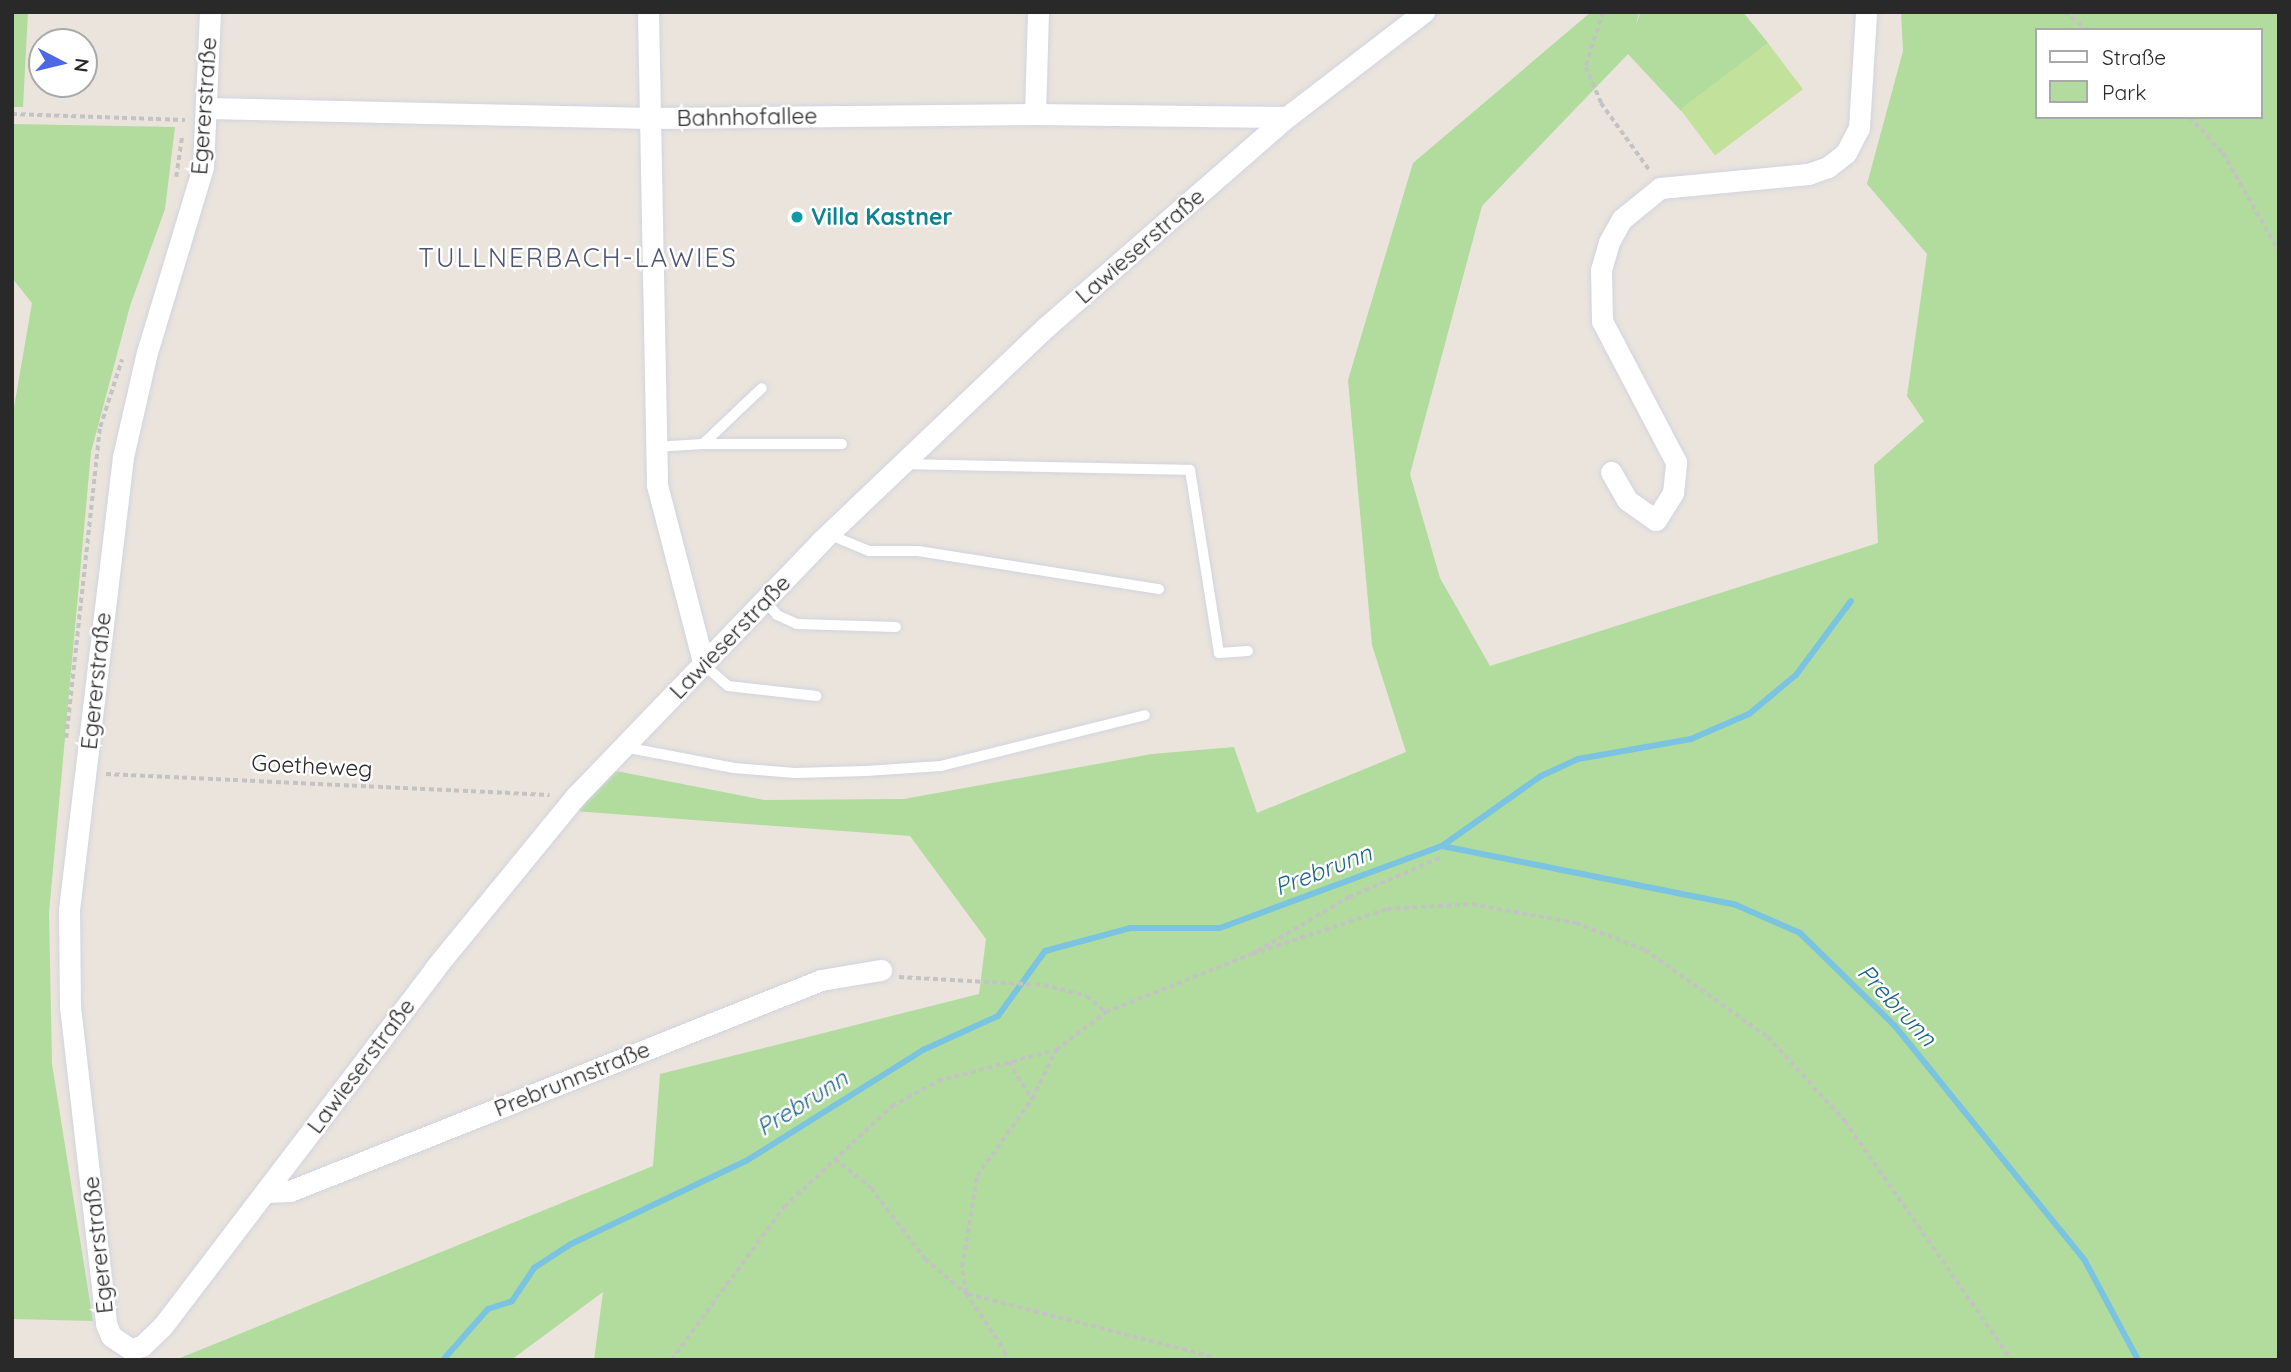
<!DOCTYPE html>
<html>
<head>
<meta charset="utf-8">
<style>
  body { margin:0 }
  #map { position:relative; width:2291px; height:1372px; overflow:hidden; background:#eae4dc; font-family:Quicksand,sans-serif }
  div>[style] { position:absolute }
  .green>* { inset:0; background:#b2db9e }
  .pitch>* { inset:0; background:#c2e19b; transform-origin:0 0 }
  .stream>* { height:6px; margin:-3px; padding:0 3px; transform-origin:3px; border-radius:3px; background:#7ac4e1 }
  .path>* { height:3.5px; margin-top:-1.75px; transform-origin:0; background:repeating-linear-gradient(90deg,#c3c3c3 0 5px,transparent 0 8.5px) }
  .roads { filter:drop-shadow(0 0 2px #d1d4e0) drop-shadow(0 0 2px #d1d4e0) }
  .service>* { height:10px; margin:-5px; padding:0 5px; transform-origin:5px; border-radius:5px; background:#fff }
  .minor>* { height:21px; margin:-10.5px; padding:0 10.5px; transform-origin:10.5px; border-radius:10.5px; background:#fff }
  .dots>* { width:19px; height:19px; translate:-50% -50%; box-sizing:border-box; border:4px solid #fff; border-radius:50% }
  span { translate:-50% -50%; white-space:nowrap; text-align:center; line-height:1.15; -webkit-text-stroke:5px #fff; paint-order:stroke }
  .street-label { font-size:23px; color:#292929 }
  .culture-label { font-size:23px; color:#0d838f; font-weight:700 }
  .left { translate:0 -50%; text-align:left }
  .water-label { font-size:24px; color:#1b638a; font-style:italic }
  .quarter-label { font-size:26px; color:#4e5574; letter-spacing:2px }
  .frame { position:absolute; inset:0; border:14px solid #292929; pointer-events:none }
  .legend { position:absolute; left:2035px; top:28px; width:228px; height:91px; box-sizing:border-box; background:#fff; border:2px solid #a9a9a9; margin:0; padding:9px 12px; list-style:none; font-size:21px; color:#292929 }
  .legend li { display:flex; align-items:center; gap:14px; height:35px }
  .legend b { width:35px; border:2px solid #a9a9a9 }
  .north { position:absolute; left:28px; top:28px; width:70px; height:70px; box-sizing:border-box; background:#fff; border:2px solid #a9a9a9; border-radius:50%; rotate:97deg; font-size:19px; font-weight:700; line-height:28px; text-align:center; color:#292929 }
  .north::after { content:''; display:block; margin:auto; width:24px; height:32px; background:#4d68e6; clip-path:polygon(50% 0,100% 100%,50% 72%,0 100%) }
</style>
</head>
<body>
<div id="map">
  <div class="green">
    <i style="clip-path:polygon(12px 12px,28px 12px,23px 107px,12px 107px)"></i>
    <i style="clip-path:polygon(evenodd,1591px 12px,1639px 12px,1636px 27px,1640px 12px,1743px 12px,1768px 43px,1681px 111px,1628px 54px,1482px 206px,1410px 474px,1440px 578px,1490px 666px,1878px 543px,1874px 465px,1924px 421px,1907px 396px,1927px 254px,1867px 184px,1903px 51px,1901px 12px,2279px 12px,2279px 1360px,594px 1360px,603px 1292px,511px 1360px,175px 1360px,653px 1166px,660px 1074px,979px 994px,986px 939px,910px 836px,574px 811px,611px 770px,764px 800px,904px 799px,1152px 754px,1234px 747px,1257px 813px,1406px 752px,1372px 645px,1348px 380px,1413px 163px,1591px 12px,2037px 30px,2261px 30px,2261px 117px,2037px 117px,2037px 30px)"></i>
    <i style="clip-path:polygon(12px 124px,175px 127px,165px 209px,130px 306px,91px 452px,49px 913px,52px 1064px,93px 1321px,12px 1319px,12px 419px,32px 303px,12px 278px)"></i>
  </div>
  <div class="pitch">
    <i style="left:1768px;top:43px;width:58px;height:110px;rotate:53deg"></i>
  </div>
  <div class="stream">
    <i style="left:1442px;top:846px;width:121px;rotate:-35.3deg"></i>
    <i style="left:1541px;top:776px;width:41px;rotate:-24.7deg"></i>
    <i style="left:1578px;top:759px;width:115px;rotate:-10deg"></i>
    <i style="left:1691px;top:739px;width:63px;rotate:-23.3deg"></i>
    <i style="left:1749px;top:714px;width:61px;rotate:-39.7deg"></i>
    <i style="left:1796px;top:675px;width:92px;rotate:-53.4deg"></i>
    <i style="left:443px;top:1360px;width:68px;rotate:-48.6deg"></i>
    <i style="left:488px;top:1309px;width:25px;rotate:-18deg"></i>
    <i style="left:512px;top:1301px;width:40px;rotate:-56deg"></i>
    <i style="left:534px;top:1268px;width:44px;rotate:-33deg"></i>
    <i style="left:571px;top:1244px;width:194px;rotate:-25.4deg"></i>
    <i style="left:746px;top:1161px;width:209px;rotate:-32.1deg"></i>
    <i style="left:923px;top:1050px;width:82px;rotate:-24.4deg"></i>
    <i style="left:998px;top:1016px;width:80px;rotate:-54.1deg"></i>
    <i style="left:1045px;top:951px;width:88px;rotate:-15.1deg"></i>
    <i style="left:1130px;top:928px;width:90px"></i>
    <i style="left:1220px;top:928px;width:237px;rotate:-20.3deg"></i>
    <i style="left:1442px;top:846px;width:300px;rotate:11.3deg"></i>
    <i style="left:1736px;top:905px;width:70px;rotate:23.6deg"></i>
    <i style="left:1800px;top:933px;width:133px;rotate:44.4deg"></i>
    <i style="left:1895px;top:1026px;width:302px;rotate:51deg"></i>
    <i style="left:2085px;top:1261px;width:112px;rotate:61.8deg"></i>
  </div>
  <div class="path">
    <i style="left:1603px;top:12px;width:58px;rotate:107.2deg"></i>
    <i style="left:1586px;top:67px;width:39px;rotate:67deg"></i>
    <i style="left:1601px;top:103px;width:84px;rotate:54.2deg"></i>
    <i style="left:2065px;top:12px;width:28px;rotate:39deg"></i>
    <i style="left:12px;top:114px;width:173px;rotate:2deg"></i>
    <i style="left:2190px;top:117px;width:49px;rotate:47.5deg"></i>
    <i style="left:2223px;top:153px;width:113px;rotate:60.3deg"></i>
    <i style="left:176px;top:177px;width:41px;rotate:-81.7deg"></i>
    <i style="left:66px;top:738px;width:313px;rotate:-83.8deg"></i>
    <i style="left:100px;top:427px;width:71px;rotate:-72.1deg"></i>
    <i style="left:106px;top:774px;width:444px;rotate:2.7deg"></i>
    <i style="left:1257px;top:951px;width:107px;rotate:-30.4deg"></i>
    <i style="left:1349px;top:897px;width:101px;rotate:-23.3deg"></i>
    <i style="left:899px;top:977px;width:145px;rotate:3.2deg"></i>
    <i style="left:1044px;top:985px;width:44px;rotate:14.3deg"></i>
    <i style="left:1087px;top:996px;width:25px;rotate:40deg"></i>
    <i style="left:1009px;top:1062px;width:44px;rotate:58.1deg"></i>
    <i style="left:835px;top:1159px;width:46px;rotate:38.9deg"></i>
    <i style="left:871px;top:1188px;width:89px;rotate:52.7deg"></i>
    <i style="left:925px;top:1259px;width:53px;rotate:39.7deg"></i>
    <i style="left:966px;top:1293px;width:70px;rotate:56.1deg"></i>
    <i style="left:1005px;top:1351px;width:9px;rotate:84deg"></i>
    <i style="left:966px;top:1293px;width:26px;rotate:-99deg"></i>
    <i style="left:962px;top:1267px;width:92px;rotate:-80.6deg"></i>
    <i style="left:977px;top:1176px;width:95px;rotate:-54.5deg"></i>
    <i style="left:1032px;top:1099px;width:55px;rotate:-63.9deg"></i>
    <i style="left:968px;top:1294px;width:254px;rotate:14.4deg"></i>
    <i style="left:671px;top:1360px;width:190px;rotate:-53.6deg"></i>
    <i style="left:784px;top:1207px;width:148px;rotate:-43.1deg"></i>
    <i style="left:892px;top:1106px;width:52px;rotate:-28.5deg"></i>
    <i style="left:938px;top:1081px;width:122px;rotate:-14.7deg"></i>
    <i style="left:1056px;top:1050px;width:63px;rotate:-37.2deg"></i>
    <i style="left:1106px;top:1012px;width:157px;rotate:-21.7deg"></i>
    <i style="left:1252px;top:954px;width:142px;rotate:-18.4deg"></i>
    <i style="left:1387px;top:909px;width:85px;rotate:-3.4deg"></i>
    <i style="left:1472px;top:904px;width:106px;rotate:10.4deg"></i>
    <i style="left:1576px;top:923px;width:74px;rotate:21.4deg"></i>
    <i style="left:1645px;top:950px;width:151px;rotate:35.3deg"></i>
    <i style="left:1768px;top:1037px;width:114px;rotate:47.5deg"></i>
    <i style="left:1845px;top:1121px;width:292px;rotate:55.1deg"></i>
  </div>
  <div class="roads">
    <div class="service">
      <i style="left:703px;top:444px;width:139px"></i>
      <i style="left:654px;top:447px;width:49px;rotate:-3.5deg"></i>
      <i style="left:703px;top:444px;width:81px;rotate:-43.5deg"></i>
      <i style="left:905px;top:464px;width:285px;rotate:1.2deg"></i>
      <i style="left:1190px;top:470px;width:185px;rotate:81deg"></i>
      <i style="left:1219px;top:653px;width:29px;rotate:-4deg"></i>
      <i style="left:828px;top:534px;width:44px;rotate:22.5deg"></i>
      <i style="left:869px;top:551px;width:49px"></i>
      <i style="left:918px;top:551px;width:244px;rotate:9deg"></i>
      <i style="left:765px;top:601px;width:18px;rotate:49deg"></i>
      <i style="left:777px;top:615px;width:22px;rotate:24deg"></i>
      <i style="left:797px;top:624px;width:99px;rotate:1.7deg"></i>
      <i style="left:704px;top:665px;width:32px;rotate:41deg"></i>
      <i style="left:728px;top:686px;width:89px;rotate:6.5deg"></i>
      <i style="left:624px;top:747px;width:112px;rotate:10.8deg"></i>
      <i style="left:734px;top:768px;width:61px;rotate:4.7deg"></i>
      <i style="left:795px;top:773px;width:71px;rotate:-1.6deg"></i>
      <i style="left:866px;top:771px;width:75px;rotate:-3.8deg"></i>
      <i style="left:941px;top:766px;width:210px;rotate:-14deg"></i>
    </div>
    <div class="minor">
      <i style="left:210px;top:12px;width:155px;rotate:92.6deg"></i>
      <i style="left:203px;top:167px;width:193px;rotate:106.8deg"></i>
      <i style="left:147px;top:352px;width:108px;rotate:102.9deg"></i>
      <i style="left:123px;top:457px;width:456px;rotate:96.8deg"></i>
      <i style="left:69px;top:910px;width:96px;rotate:89.4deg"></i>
      <i style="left:70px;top:1006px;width:320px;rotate:83.5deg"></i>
      <i style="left:106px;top:1324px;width:13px;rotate:67deg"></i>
      <i style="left:111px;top:1336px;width:23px;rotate:34deg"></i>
      <i style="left:130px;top:1349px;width:12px;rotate:-14deg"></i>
      <i style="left:142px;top:1346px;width:28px;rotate:-44deg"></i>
      <i style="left:162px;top:1327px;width:451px;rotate:-52.7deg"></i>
      <i style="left:435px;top:968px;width:222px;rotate:-50.7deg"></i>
      <i style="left:576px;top:796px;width:354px;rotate:-46.1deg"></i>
      <i style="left:821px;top:541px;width:311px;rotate:-43.6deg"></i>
      <i style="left:1046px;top:327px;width:320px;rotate:-41.1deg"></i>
      <i style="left:1287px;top:117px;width:173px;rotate:-37.5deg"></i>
      <i style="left:648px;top:12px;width:473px;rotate:88.9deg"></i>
      <i style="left:657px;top:485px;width:186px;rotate:75.4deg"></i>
      <i style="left:208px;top:108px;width:442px;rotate:1.3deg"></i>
      <i style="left:650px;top:118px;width:385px;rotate:-0.6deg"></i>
      <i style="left:1035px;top:114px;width:252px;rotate:0.7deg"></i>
      <i style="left:1035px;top:114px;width:102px;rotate:-88.3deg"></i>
      <i style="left:1611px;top:472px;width:32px;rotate:60deg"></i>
      <i style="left:1627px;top:500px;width:35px;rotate:35deg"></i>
      <i style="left:1656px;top:520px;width:32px;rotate:-58deg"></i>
      <i style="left:1673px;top:493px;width:31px;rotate:-84deg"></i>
      <i style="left:1676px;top:462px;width:159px;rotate:-117.7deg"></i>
      <i style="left:1602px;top:321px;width:51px;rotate:-91.1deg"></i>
      <i style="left:1601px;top:270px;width:29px;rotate:-74deg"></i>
      <i style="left:1609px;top:242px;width:26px;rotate:-61deg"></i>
      <i style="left:1622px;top:219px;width:49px;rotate:-39.2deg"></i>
      <i style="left:1660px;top:188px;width:149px;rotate:-5.4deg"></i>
      <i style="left:1808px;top:174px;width:21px;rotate:-19deg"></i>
      <i style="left:1828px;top:167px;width:23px;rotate:-38deg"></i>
      <i style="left:1846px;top:153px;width:28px;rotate:-63deg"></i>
      <i style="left:1859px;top:128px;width:116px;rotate:-86.5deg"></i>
      <i style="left:265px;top:1192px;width:25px;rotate:-2deg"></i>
      <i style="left:290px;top:1191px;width:571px;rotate:-21.67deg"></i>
      <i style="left:821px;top:980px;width:61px;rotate:-9.5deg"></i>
    </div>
  </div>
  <div class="dots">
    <i style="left:797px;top:217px;background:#0f9aa8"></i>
  </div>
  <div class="street-label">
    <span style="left:204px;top:106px;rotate:-86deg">Egererstraße</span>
    <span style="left:747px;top:117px;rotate:-1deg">Bahnhofallee</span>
    <span style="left:1140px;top:246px;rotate:-41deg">Lawieserstraße</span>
    <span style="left:730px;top:637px;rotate:-46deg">Lawieserstraße</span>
    <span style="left:96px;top:681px;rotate:-84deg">Egererstraße</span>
    <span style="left:312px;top:766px;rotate:3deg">Goetheweg</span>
    <span style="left:361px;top:1066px;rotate:-53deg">Lawieserstraße</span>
    <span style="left:572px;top:1079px;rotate:-22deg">Prebrunnstraße</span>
    <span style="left:98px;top:1245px;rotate:-96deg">Egererstraße</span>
  </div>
  <div class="culture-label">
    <span class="left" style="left:811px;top:217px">Villa Kastner</span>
  </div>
  <div class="water-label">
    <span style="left:1323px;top:870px;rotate:-21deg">Prebrunn</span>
    <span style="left:1897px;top:1005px;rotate:47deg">Prebrunn</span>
    <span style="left:802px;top:1103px;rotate:-32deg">Prebrunn</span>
  </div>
  <div class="quarter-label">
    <span style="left:578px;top:258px">TULLNERBACH-LAWIES</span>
  </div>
  <div class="frame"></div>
  <ul class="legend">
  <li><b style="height:9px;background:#fff"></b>Straße</li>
  <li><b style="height:19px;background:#b2db9e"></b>Park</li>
  </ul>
  <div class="north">N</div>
</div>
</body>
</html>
